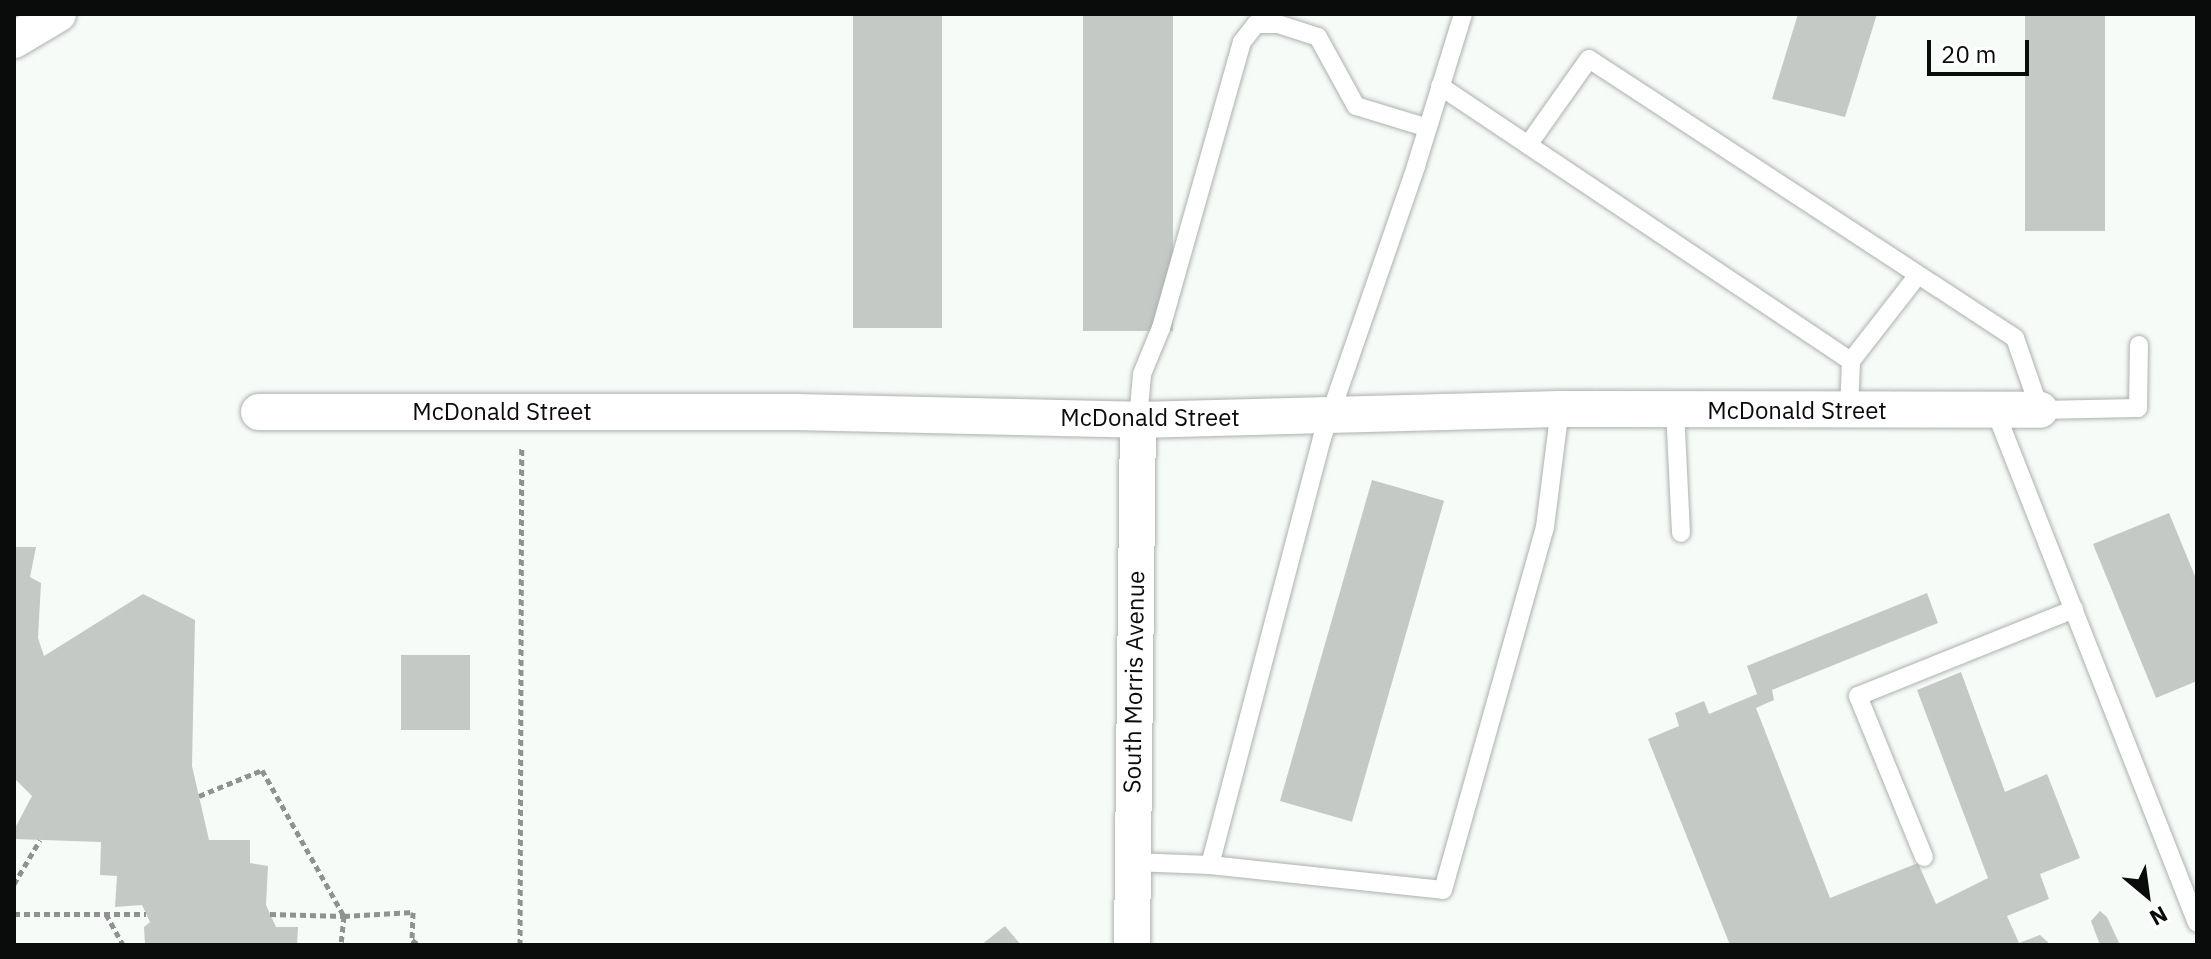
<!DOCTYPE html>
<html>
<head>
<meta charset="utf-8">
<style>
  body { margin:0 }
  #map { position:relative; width:2211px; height:959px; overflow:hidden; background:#f6fbf8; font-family:"IBM Plex Sans",sans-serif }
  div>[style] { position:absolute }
  .building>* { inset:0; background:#c4c9c6; transform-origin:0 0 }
  .path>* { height:5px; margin-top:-2.5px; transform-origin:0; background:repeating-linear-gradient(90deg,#8f9290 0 6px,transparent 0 10px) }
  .roads { filter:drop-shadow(0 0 2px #adb1ae) drop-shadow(0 0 2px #adb1ae) }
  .lane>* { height:18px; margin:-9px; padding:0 9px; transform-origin:9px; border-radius:9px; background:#fff }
  .street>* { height:36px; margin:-18px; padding:0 18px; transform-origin:18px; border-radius:18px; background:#fff }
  span { translate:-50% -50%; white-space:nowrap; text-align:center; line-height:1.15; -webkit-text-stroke:7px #fff; paint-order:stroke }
  .street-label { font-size:24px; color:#0a0c0b }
  .frame { position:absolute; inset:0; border:16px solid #0a0c0b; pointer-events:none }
  .north { position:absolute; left:2107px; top:855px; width:80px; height:80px; -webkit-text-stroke:6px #fff; paint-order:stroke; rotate:151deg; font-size:22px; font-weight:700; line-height:32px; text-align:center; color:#0a0c0b }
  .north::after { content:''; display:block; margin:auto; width:28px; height:36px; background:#0a0c0b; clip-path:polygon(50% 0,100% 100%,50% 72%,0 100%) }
  .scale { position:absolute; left:1927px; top:40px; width:102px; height:36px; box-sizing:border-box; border:4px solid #0a0c0b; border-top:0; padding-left:10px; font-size:24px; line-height:28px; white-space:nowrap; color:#0a0c0b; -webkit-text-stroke:6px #fff; paint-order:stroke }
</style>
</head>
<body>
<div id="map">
  <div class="building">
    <i style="left:853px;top:14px;width:89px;height:314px"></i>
    <i style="left:1083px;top:14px;width:90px;height:317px"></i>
    <i style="clip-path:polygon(1798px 14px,1877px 14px,1845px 117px,1772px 99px)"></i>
    <i style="left:2025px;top:14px;width:80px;height:217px"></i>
    <i style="left:1372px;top:480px;width:75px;height:334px;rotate:16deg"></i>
    <i style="clip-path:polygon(2169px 513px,2197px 581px,2197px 681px,2156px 698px,2093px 544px)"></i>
    <i style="clip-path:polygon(14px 547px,36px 547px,30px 577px,41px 583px,38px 638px,44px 656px,143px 594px,195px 620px,192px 766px,209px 840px,250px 840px,250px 863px,268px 866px,266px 905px,276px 927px,298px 927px,297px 945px,145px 945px,144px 927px,150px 922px,142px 905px,115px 907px,117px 876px,100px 875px,101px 842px,14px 839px,14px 830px,32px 796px,14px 778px)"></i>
    <i style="clip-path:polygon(1927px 593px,1938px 623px,1772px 690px,1774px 700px,1756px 708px,1830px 898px,1918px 863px,1936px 904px,1988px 878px,1917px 690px,1961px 672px,2005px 792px,2047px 774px,2080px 858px,2040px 874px,2049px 899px,2007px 916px,2019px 943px,2040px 935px,2051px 945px,1730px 945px,1648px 739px,1679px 726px,1675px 713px,1704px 701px,1709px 714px,1757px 694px,1747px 666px)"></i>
    <i style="left:401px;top:655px;width:69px;height:75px"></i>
    <i style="clip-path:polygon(2100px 911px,2107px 917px,2120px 945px,2100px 945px,2091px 921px)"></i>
    <i style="clip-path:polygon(1005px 926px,1021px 945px,981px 945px)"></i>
  </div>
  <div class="path">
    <i style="left:199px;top:796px;width:68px;rotate:-22.4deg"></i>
    <i style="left:262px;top:770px;width:167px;rotate:60.7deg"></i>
    <i style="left:344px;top:916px;width:69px;rotate:-3.3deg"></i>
    <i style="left:413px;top:912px;width:28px;rotate:92deg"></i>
    <i style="left:412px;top:940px;width:9px;rotate:36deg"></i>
    <i style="left:14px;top:884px;width:51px;rotate:-59.4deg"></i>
    <i style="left:14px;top:914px;width:132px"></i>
    <i style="left:106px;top:914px;width:35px;rotate:61deg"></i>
    <i style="left:270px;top:914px;width:74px;rotate:1.5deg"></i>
    <i style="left:344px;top:916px;width:29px;rotate:96deg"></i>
    <i style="left:520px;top:945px;width:499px;rotate:-89.8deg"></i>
  </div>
  <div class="roads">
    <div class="lane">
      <i style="left:1440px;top:86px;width:495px;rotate:33.8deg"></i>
      <i style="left:1528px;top:145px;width:105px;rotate:-54.7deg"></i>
      <i style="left:1589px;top:59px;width:509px;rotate:33.22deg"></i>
      <i style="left:2015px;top:338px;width:76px;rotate:70.9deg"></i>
      <i style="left:2040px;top:410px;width:98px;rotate:-1.2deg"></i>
      <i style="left:2138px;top:408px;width:63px;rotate:-89.1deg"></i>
      <i style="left:1675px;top:410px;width:123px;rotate:87.2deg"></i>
      <i style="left:1849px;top:411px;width:50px;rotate:-87.7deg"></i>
      <i style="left:1851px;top:361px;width:109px;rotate:-52.1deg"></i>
      <i style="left:1996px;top:413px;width:548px;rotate:68.49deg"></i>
      <i style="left:1138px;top:420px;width:46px;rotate:-85deg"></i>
      <i style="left:1142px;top:374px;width:50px;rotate:-67.6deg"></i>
      <i style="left:1161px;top:328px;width:297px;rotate:-74.2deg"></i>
      <i style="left:1242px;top:42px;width:23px;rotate:-52deg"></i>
      <i style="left:1256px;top:24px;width:22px"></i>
      <i style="left:1278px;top:24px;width:42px;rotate:18deg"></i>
      <i style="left:1318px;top:37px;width:79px;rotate:61.2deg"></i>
      <i style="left:1356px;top:106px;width:75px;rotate:17deg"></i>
      <i style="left:1924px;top:857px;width:174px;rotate:-112.3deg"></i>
      <i style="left:1858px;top:696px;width:233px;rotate:-21.9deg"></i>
      <i style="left:1132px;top:862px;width:78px;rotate:2.2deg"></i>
      <i style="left:1210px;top:865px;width:234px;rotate:6.1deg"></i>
      <i style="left:1443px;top:890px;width:377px;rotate:-74.3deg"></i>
      <i style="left:1545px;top:527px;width:119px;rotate:-82.8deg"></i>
      <i style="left:1210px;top:865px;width:441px;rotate:-75.3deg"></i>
      <i style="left:1322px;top:438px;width:288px;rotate:-70.9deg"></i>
      <i style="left:1416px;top:166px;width:159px;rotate:-72.8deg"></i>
    </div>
    <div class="street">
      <i style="left:14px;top:40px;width:51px;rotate:-30.6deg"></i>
      <i style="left:259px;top:412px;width:535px"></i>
      <i style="left:794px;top:412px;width:344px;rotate:1.3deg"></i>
      <i style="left:1138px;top:420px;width:422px;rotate:-1.5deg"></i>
      <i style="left:1560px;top:409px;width:480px;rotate:0.1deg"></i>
      <i style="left:1132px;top:945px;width:525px;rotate:-89.35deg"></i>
    </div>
  </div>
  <div class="street-label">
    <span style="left:1797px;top:411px">McDonald Street</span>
    <span style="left:502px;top:412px">McDonald Street</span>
    <span style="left:1150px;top:418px">McDonald Street</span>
    <span style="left:1134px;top:682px;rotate:-89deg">South Morris Avenue</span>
  </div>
  <div class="frame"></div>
  <div class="north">N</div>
  <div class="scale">20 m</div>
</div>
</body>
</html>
